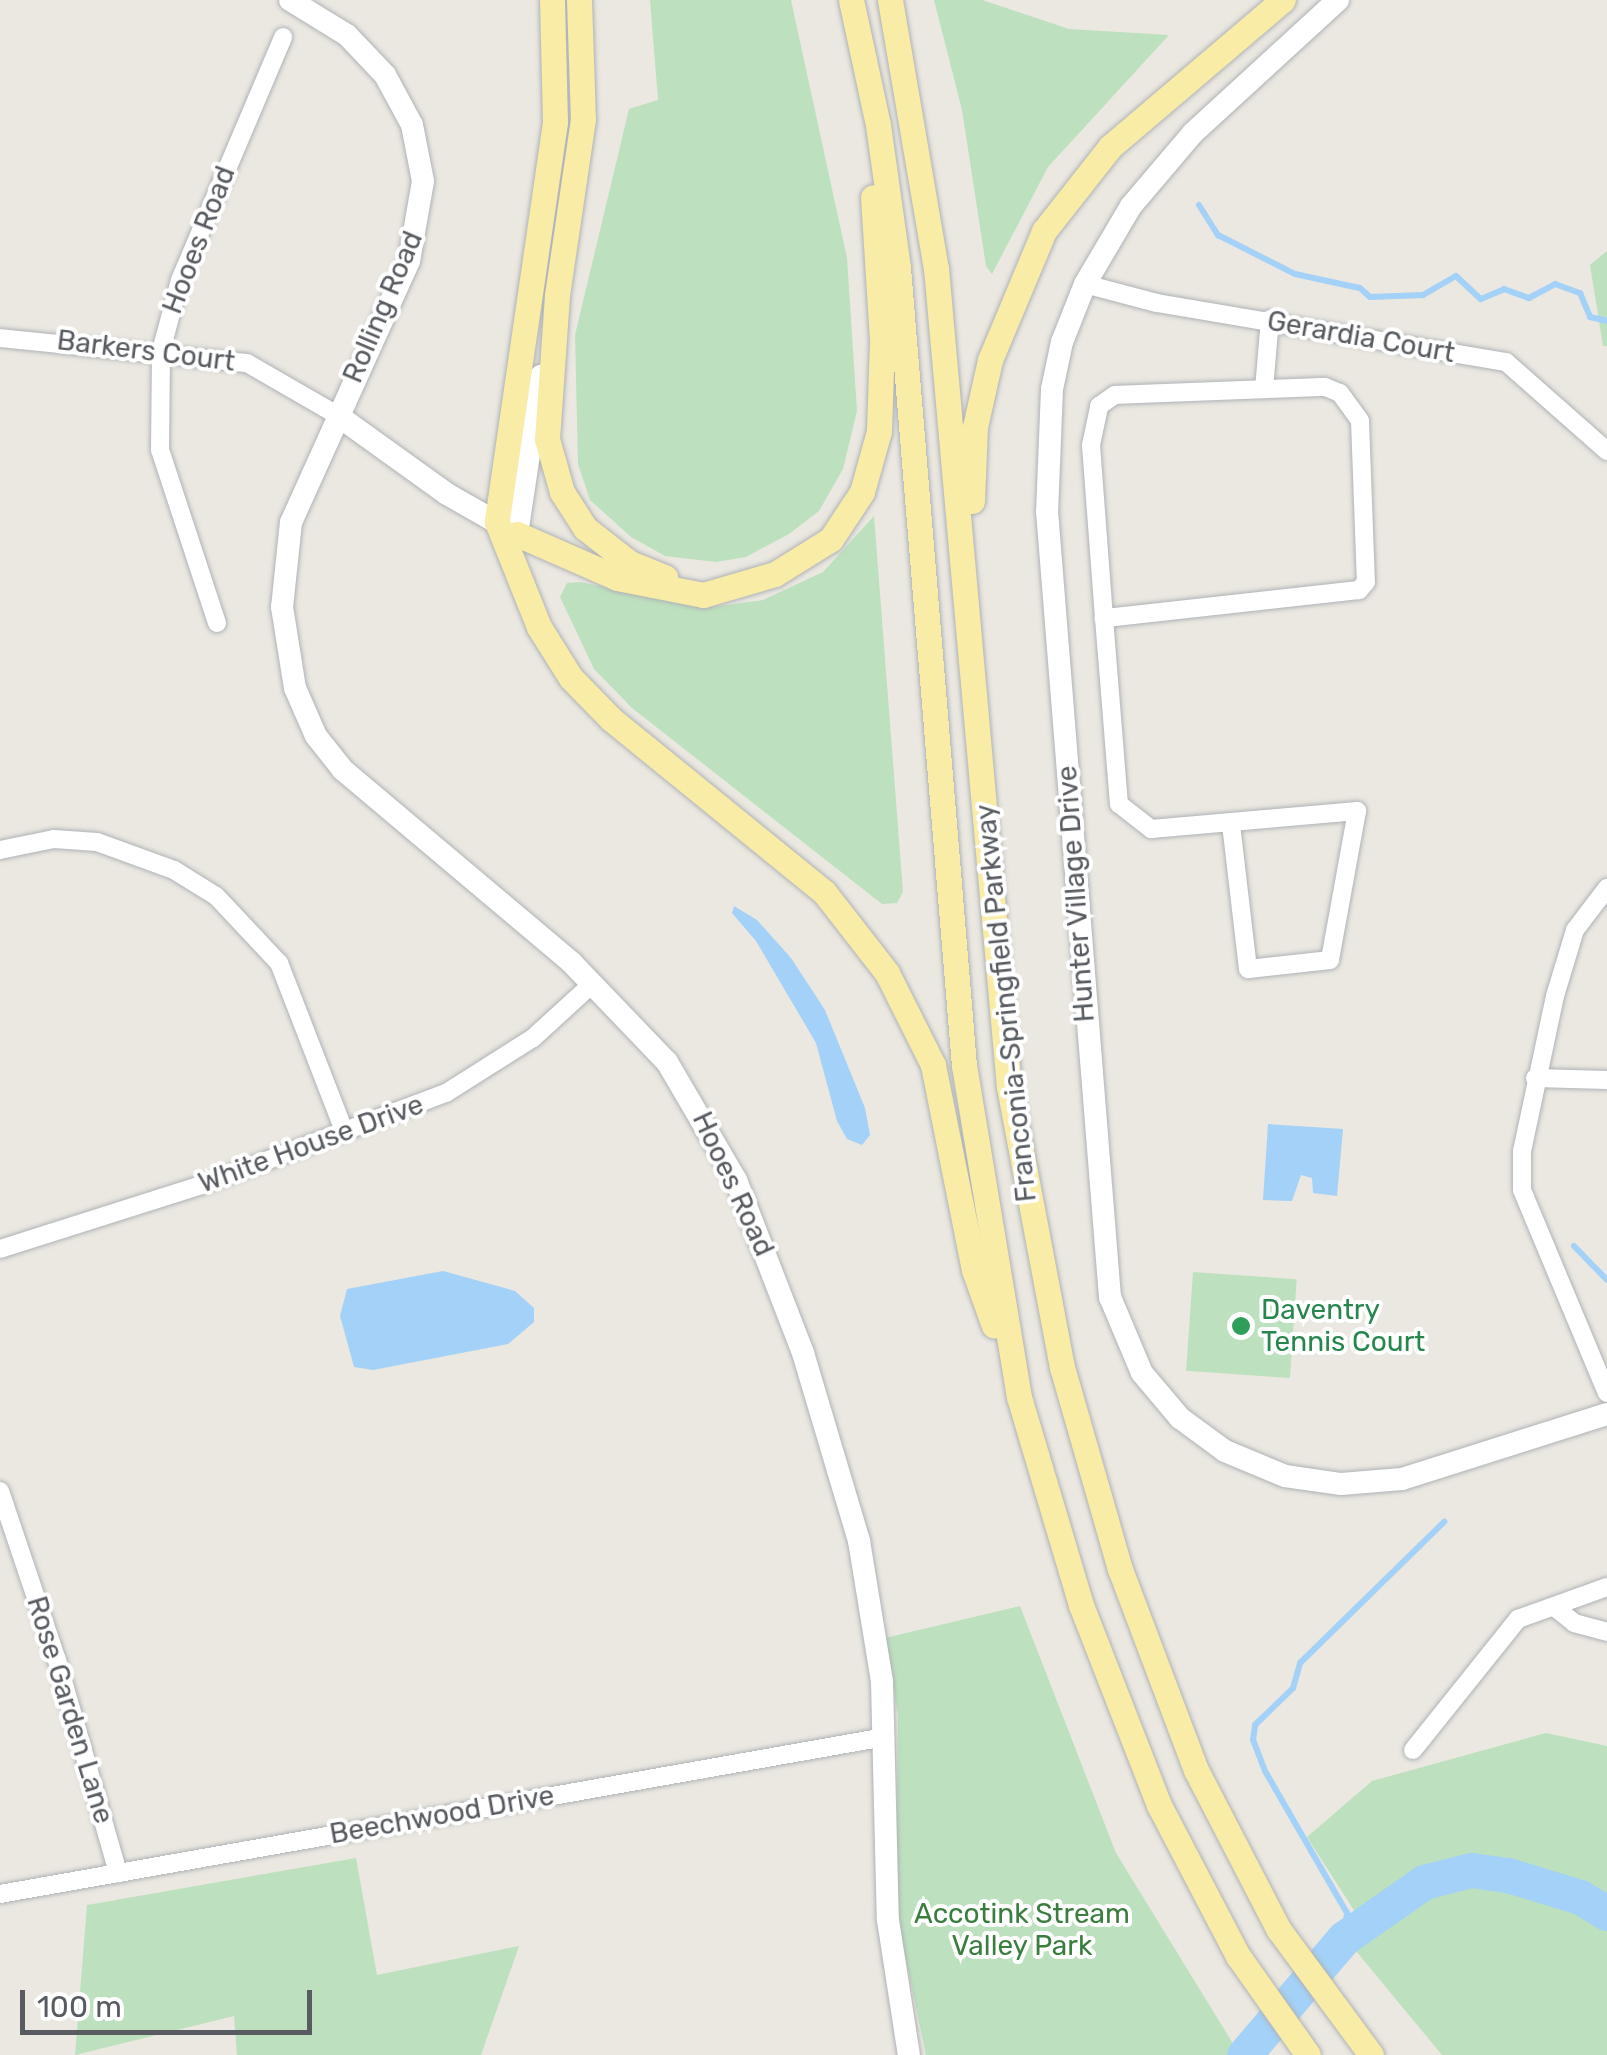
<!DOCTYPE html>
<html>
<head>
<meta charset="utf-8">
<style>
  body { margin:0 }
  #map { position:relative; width:1607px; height:2055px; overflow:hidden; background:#eae8e0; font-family:Rubik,sans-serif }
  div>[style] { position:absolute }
  .green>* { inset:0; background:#bde1be; transform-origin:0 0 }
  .water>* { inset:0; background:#a3d1f7 }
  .stream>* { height:6px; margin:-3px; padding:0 3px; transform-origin:3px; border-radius:3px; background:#a3d1f7 }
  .river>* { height:35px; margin:-17.5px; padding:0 17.5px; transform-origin:17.5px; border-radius:17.5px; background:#a3d1f7 }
  .roads { filter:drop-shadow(0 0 2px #b0b2b7) drop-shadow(0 0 2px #b0b2b7) }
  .street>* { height:18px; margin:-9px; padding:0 9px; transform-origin:9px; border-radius:9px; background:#fff }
  .secondary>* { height:22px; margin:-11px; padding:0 11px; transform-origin:11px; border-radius:11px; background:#fff }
  .primary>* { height:25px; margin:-12.5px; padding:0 12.5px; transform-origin:12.5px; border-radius:12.5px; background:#f8eca7 }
  .dots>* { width:28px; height:28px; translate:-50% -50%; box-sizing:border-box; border:5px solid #fff; border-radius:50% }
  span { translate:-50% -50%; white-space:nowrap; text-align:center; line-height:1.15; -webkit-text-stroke:8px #fff; paint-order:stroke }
  .street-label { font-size:28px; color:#585b60 }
  .leisure-label { font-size:28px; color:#27864d }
  .left { translate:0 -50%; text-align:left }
  .park-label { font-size:28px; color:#3a7d3e }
  .scale { position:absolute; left:20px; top:1990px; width:292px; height:45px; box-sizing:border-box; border:5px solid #585b60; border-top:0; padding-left:12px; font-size:30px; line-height:35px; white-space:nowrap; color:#585b60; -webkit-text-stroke:8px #fff; paint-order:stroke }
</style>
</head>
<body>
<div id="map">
  <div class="green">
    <i style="clip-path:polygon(650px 0,791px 0,847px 258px,857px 411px,843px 469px,819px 511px,789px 534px,746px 557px,716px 562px,665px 556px,631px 537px,590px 500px,578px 464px,575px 335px,629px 109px,658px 100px)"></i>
    <i style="clip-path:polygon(934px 0,982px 0,1069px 29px,1169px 35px,1048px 167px,992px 274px,986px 266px,962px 110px)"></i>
    <i style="clip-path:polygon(1607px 251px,1607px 346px,1603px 346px,1590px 265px)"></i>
    <i style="clip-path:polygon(874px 516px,903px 892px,897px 903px,882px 904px,632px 708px,594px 669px,560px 597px,567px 583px,580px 582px,705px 608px,763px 600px,823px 572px)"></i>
    <i style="left:1193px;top:1272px;width:104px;height:99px;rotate:4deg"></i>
    <i style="clip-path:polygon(1020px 1606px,1116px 1853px,1240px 2055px,926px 2055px,896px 1912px,898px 1716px,885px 1638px)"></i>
    <i style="clip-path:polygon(1546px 1733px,1607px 1746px,1607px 2055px,1442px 2055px,1351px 1945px,1366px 1929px,1307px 1837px,1372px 1781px)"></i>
    <i style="clip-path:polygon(356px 1858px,377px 1975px,519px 1946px,481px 2055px,237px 2055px,234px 2016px,75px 2055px,87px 1905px)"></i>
  </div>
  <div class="water">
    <i style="clip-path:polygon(734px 906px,757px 920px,791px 958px,825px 1010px,865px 1108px,870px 1135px,862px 1145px,847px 1139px,837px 1121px,816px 1043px,756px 941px,732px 913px)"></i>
    <i style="clip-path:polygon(1268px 1124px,1343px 1129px,1337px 1196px,1313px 1193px,1312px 1178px,1301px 1175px,1292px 1201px,1263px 1200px)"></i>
    <i style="clip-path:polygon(443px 1271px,515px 1291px,534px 1308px,534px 1322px,508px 1344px,373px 1370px,354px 1367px,340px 1316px,347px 1289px)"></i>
  </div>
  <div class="stream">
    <i style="left:1199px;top:205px;width:36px;rotate:58deg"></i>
    <i style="left:1218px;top:235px;width:86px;rotate:26.9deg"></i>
    <i style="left:1295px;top:274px;width:66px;rotate:12.2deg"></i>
    <i style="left:1360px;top:288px;width:13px;rotate:42deg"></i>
    <i style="left:1370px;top:297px;width:53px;rotate:-2.2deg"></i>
    <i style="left:1423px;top:295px;width:38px;rotate:-30deg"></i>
    <i style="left:1456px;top:276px;width:34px;rotate:43deg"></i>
    <i style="left:1481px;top:299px;width:25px;rotate:-23deg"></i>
    <i style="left:1504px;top:289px;width:27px;rotate:20deg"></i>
    <i style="left:1529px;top:298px;width:30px;rotate:-28deg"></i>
    <i style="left:1555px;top:284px;width:27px;rotate:20deg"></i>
    <i style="left:1580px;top:293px;width:26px;rotate:67deg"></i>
    <i style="left:1590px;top:317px;width:17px;rotate:13deg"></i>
    <i style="left:1574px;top:1246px;width:47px;rotate:45.9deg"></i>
    <i style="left:1344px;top:1938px;width:25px;rotate:-83deg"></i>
    <i style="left:1347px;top:1913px;width:164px;rotate:-120deg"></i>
    <i style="left:1265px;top:1771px;width:33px;rotate:-111deg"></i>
    <i style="left:1253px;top:1740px;width:15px;rotate:-82deg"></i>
    <i style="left:1255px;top:1725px;width:53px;rotate:-44.2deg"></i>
    <i style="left:1293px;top:1688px;width:26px;rotate:-74deg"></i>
    <i style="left:1300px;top:1663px;width:202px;rotate:-44.4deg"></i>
  </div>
  <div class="river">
    <i style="left:1244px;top:2055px;width:154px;rotate:-49.5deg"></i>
    <i style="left:1344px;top:1938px;width:98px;rotate:-35deg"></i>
    <i style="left:1424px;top:1882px;width:49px;rotate:-14.3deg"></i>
    <i style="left:1471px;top:1870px;width:37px;rotate:8deg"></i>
    <i style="left:1508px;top:1875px;width:75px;rotate:17deg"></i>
    <i style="left:1580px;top:1897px;width:31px;rotate:31deg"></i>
  </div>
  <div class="roads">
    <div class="street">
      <i style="left:1085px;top:284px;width:74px;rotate:14.8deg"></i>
      <i style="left:1157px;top:303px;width:354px;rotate:9.6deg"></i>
      <i style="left:1506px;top:362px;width:135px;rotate:41.4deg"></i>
      <i style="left:0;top:338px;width:248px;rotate:5.8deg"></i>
      <i style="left:247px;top:363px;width:104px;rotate:30deg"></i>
      <i style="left:1325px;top:387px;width:16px;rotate:22deg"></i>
      <i style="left:1340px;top:393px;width:34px;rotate:54deg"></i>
      <i style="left:1360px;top:421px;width:161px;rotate:87.9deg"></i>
      <i style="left:1366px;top:582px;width:11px;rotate:131deg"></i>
      <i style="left:1359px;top:590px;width:257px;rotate:173.7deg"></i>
      <i style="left:1104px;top:618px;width:173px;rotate:-94.3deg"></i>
      <i style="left:1091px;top:445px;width:40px;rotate:-78deg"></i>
      <i style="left:1099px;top:406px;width:19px;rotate:-35deg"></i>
      <i style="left:1115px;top:395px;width:210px;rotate:-2.2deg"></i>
      <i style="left:1264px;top:389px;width:70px;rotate:-85.1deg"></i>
      <i style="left:1104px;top:618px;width:187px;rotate:85.4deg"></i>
      <i style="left:1119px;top:804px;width:41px;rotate:38deg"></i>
      <i style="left:1151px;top:829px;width:207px;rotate:-5deg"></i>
      <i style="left:1357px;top:811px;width:151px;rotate:100.3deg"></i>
      <i style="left:1330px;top:960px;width:82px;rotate:173.7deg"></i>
      <i style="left:1248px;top:969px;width:146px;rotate:-96.7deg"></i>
      <i style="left:217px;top:623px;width:182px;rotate:-108.2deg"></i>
      <i style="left:160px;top:450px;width:99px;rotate:-89.4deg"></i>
      <i style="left:161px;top:351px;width:73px;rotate:-75deg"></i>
      <i style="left:180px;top:280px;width:264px;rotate:-67deg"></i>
      <i style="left:0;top:850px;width:55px;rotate:-11.5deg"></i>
      <i style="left:54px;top:839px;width:43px;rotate:4deg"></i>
      <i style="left:97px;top:842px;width:82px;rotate:20deg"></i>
      <i style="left:174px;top:870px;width:49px;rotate:31.8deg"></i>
      <i style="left:216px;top:896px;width:92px;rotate:46.8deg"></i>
      <i style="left:279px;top:963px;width:180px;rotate:68.8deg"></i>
      <i style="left:1607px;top:888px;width:53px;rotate:127.3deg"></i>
      <i style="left:1575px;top:930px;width:69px;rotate:106.9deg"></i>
      <i style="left:1555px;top:996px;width:158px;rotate:102deg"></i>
      <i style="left:1522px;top:1151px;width:39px;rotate:90deg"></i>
      <i style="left:1522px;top:1190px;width:220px;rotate:67.3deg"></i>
      <i style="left:1535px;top:1078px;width:72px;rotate:1.6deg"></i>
      <i style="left:0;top:1249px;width:212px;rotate:-17.6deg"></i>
      <i style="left:202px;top:1185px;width:261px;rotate:-20.7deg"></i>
      <i style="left:446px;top:1093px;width:103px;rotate:-32.3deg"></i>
      <i style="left:533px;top:1038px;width:81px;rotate:-42.5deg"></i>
      <i style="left:0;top:1491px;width:178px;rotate:71.4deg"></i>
      <i style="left:57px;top:1660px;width:222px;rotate:74deg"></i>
      <i style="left:1557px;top:1609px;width:22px;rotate:39deg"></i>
      <i style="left:1574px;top:1623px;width:34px;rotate:15deg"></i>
      <i style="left:1413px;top:1750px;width:168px;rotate:-51.3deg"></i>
      <i style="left:1518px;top:1619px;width:95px;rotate:-19.8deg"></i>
      <i style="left:0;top:1894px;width:899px;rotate:-10.06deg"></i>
    </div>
    <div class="secondary">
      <i style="left:290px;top:0;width:67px;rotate:31.6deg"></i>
      <i style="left:347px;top:35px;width:55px;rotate:46.5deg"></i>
      <i style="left:385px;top:75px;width:57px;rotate:61.6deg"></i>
      <i style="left:412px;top:125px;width:57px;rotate:78.9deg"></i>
      <i style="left:423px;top:181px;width:81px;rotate:99.9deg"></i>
      <i style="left:409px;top:261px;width:286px;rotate:114.3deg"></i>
      <i style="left:291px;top:522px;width:85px;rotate:96deg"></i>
      <i style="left:282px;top:607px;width:82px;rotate:80.9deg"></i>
      <i style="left:295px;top:688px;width:52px;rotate:66.4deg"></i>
      <i style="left:316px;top:736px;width:43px;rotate:51.5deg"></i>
      <i style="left:343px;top:770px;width:299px;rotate:40.1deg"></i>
      <i style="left:572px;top:963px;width:137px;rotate:46.2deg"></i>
      <i style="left:667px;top:1062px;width:137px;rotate:59.7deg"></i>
      <i style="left:736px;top:1180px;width:186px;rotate:68.8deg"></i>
      <i style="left:803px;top:1353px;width:196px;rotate:73.4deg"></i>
      <i style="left:859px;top:1541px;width:143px;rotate:80.7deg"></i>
      <i style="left:882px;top:1682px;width:238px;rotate:88.6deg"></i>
      <i style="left:888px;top:1920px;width:137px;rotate:81.2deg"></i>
      <i style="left:1338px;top:0;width:197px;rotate:137.5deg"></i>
      <i style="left:1193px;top:133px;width:96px;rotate:130.3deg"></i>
      <i style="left:1131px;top:206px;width:91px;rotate:120.5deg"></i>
      <i style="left:1085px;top:284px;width:62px;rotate:111.6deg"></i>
      <i style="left:1062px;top:342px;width:48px;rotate:102deg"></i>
      <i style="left:1052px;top:389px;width:122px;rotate:92.3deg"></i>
      <i style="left:1047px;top:511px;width:789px;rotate:85.42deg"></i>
      <i style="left:1110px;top:1297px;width:82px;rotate:67.2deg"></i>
      <i style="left:1142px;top:1373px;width:59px;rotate:49.8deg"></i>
      <i style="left:1180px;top:1418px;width:56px;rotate:36.3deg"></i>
      <i style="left:1225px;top:1451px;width:65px;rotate:22.6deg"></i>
      <i style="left:1285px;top:1476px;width:57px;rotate:8.1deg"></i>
      <i style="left:1341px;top:1484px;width:61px;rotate:-4.7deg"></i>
      <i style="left:1402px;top:1479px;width:215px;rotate:-17.6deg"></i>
      <i style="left:337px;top:415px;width:135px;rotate:35.7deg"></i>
      <i style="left:447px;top:494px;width:81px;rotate:29.7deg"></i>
      <i style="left:517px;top:534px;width:160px;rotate:-81.4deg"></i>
    </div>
    <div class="primary">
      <i style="left:552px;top:0;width:122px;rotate:88.6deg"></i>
      <i style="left:555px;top:122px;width:404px;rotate:98.3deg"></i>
      <i style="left:497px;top:522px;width:113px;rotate:68.2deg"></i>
      <i style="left:539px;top:627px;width:60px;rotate:57.9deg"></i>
      <i style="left:571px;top:678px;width:57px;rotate:45.7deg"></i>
      <i style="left:611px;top:719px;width:274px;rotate:39.1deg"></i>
      <i style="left:824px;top:892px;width:103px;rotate:52.1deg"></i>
      <i style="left:887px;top:973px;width:103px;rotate:63.4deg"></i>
      <i style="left:933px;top:1065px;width:209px;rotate:78.7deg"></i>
      <i style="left:974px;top:1270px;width:59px;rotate:70.3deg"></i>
      <i style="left:579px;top:0;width:119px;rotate:88.1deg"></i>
      <i style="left:583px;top:119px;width:179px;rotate:98.4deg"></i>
      <i style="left:557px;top:296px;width:143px;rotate:94deg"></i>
      <i style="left:547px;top:439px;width:55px;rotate:74.2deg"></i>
      <i style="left:562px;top:492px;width:43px;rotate:57.4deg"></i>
      <i style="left:585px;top:528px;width:57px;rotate:37.9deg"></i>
      <i style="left:630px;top:563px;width:38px;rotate:22deg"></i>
      <i style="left:851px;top:0;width:128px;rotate:77.8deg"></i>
      <i style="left:878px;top:125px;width:144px;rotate:82deg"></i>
      <i style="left:898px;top:268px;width:800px;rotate:85.27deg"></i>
      <i style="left:964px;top:1065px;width:337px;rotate:80.6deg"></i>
      <i style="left:1019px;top:1397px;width:217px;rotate:73.4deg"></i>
      <i style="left:1081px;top:1605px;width:215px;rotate:68.7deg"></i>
      <i style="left:1159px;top:1805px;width:170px;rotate:62.4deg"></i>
      <i style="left:1238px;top:1956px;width:121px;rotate:54.7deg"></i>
      <i style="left:890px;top:0;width:272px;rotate:80.3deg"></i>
      <i style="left:936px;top:268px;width:822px;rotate:84.91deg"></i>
      <i style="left:1009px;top:1087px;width:285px;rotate:79.3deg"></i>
      <i style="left:1062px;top:1367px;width:210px;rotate:74deg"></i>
      <i style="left:1120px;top:1569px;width:215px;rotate:69.3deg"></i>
      <i style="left:1196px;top:1770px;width:180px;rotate:62.6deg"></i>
      <i style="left:1279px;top:1930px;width:155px;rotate:53.6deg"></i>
      <i style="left:972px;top:501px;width:74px;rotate:-87.7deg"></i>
      <i style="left:975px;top:427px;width:69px;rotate:-77.4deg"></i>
      <i style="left:990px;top:360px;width:140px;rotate:-67.3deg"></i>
      <i style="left:1044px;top:231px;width:107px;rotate:-51.8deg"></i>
      <i style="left:1110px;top:147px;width:227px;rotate:-40.4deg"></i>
      <i style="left:517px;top:534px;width:109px;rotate:23.7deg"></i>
      <i style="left:617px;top:578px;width:88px;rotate:11.2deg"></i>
      <i style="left:703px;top:595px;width:75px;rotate:-16.3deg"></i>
      <i style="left:775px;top:574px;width:66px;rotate:-32deg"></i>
      <i style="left:831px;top:539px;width:56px;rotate:-56.6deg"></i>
      <i style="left:862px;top:492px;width:63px;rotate:-74.4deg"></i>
      <i style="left:879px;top:431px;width:91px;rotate:-88.1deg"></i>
      <i style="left:882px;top:340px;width:143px;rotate:-93.6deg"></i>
    </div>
  </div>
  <div class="dots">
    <i style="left:1241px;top:1326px;background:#2e9e5b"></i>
  </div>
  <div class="street-label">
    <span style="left:199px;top:240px;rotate:-69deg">Hooes Road</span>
    <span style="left:383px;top:307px;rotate:-67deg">Rolling Road</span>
    <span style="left:1361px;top:337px;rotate:10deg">Gerardia Court</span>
    <span style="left:146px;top:351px;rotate:7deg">Barkers Court</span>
    <span style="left:1076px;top:894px;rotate:-94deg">Hunter Village Drive</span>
    <span style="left:1006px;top:1003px;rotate:-96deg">Franconia-Springfield Parkway</span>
    <span style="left:311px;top:1144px;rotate:-20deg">White House Drive</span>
    <span style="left:733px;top:1184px;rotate:65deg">Hooes Road</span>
    <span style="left:70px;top:1710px;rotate:73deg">Rose Garden Lane</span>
    <span style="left:442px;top:1815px;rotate:-10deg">Beechwood Drive</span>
  </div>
  <div class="leisure-label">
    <span class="left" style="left:1261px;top:1326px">Daventry<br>Tennis Court</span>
  </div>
  <div class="park-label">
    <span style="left:1022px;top:1930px">Accotink Stream<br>Valley Park</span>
  </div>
  <div class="scale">100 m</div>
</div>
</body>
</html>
